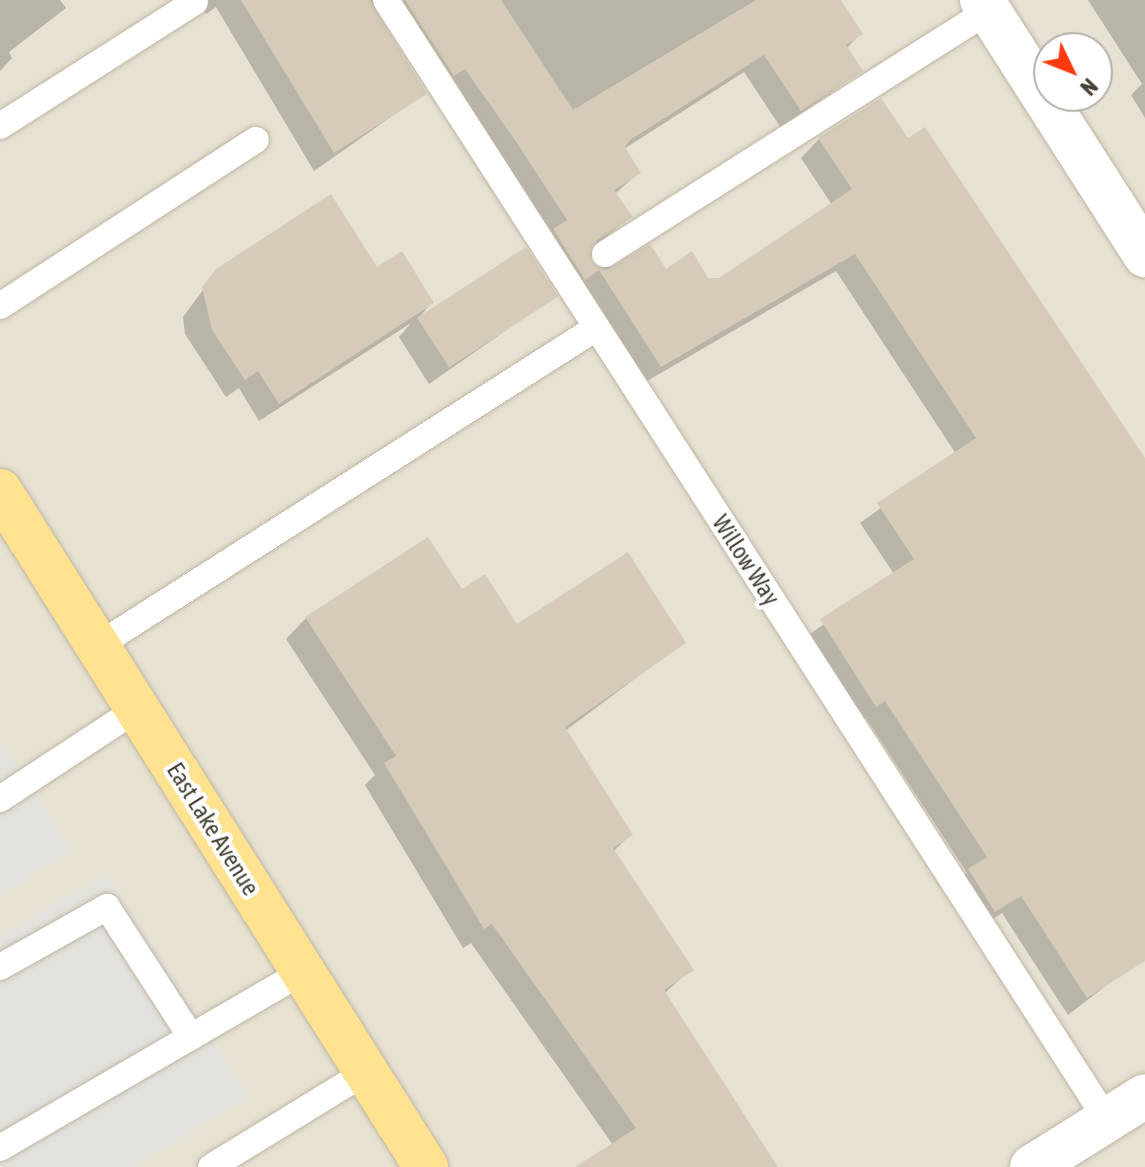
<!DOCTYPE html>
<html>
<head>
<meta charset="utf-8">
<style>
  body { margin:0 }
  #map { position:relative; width:1145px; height:1167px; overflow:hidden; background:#f3efe3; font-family:"Asap Condensed",sans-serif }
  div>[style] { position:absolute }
  .residential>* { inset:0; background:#e7e1d1 }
  .parking>* { inset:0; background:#e3e1dc }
  .shadow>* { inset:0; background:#0003 }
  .building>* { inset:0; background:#d5cbb8; transform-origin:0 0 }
  .roads { filter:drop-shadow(0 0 2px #bfb7a6) drop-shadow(0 0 2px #bfb7a6) }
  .service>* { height:26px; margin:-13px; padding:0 13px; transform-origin:13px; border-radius:13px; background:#fff }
  .minor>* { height:44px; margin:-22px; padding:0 22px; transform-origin:22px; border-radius:22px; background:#fff }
  .tertiary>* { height:44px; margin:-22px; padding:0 22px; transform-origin:22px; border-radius:22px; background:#fff }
  .primary>* { height:44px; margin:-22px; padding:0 22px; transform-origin:22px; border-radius:22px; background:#ffe290 }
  span { translate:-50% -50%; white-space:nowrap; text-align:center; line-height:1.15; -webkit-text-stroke:8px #fff; paint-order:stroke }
  .street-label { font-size:24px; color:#453f33 }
  .north { position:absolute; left:1033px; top:32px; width:80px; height:80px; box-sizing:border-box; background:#fff; border:2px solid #b5b2ad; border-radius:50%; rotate:133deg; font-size:22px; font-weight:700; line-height:32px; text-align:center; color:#453f33 }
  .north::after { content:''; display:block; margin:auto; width:28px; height:36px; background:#ff390e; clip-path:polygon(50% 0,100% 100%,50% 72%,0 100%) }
</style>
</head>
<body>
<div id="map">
  <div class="residential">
    <i style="clip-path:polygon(evenodd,0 0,1145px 0,1145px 1167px,0 1167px,0 0,1049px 48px,1097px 48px,1097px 96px,1049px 96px,1049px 48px)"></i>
  </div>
  <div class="parking">
    <i style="clip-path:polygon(0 739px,71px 850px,0 896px)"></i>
    <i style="clip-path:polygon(107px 874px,250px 1097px,132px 1167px,0 1167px,0 935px)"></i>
  </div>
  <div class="shadow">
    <i style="clip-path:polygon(0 0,60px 0,66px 8px,9px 52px,12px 58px,0 71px)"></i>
    <i style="clip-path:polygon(197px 0,839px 0,860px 34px,846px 49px,861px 71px,781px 128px,744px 72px,624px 149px,638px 173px,615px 194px,630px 217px,589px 251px,590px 265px,720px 280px,832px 205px,801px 158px,819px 139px,908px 141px,1145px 462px,1145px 935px,1125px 971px,1068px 1015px,1002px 913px,976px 930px,951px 889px,967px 873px,866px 718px,857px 724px,803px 639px,894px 574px,860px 523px,956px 454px,836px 271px,642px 384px,380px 9px,371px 7px,425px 93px,314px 171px,216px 7px,206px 14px)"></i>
    <i style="clip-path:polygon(1088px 0,1145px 0,1145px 118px,1131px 95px,1142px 84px)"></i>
    <i style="clip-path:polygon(377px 270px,431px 303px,420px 317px,555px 296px,429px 384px,399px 337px,411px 323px,259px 421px,239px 388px,226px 397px,185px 334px,183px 317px,217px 271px)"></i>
    <i style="clip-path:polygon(461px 592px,517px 627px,684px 642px,565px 731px,630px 835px,613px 852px,691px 969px,664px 994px,760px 1167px,579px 1167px,613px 1145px,471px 943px,463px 948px,365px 785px,375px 775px,286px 639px,306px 618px)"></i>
  </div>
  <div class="building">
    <i style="clip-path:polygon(241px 0,370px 0,427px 94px,334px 153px)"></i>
    <i style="clip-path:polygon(405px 0,501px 0,573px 110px,756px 0,841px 0,863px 34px,846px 45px,863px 71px,801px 111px,764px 55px,630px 140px,625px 147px,641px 173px,614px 190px,633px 217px,596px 241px,591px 262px,606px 270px,650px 244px,666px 269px,692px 251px,708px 278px,719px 278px,852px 189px,818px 138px,881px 98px,908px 138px,925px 127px,1145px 458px,1145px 961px,1087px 998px,1021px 896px,995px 912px,968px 869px,987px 857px,885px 701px,876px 707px,820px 619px,914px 559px,877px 503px,976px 438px,855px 254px,661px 367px,599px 270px,585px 280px,553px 229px,567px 220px,515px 140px,465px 69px,454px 76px)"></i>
    <i style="clip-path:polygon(331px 194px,377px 267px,402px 251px,434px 303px,279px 404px,258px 371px,245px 380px,212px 330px,202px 287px,216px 269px)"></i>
    <i style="left:526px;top:247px;width:59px;height:130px;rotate:57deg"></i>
    <i style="clip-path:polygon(428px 537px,462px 589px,485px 574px,517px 624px,628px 552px,686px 643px,565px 727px,633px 835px,613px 848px,694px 970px,664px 990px,778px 1167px,575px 1167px,636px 1128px,492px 924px,484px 929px,384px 763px,396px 756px,305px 617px)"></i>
  </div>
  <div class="roads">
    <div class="service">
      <i style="left:386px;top:0;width:1332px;rotate:57.23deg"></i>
      <i style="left:0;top:126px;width:231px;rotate:-32.5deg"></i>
      <i style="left:605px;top:254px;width:455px;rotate:-32.4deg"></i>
      <i style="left:0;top:306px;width:305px;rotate:-33deg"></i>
      <i style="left:97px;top:646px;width:592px;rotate:-32.51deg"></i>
      <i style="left:0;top:799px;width:164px;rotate:-33.3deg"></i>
      <i style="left:0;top:967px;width:123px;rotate:-29.3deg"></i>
      <i style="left:107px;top:907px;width:155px;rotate:57.1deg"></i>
      <i style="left:0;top:1148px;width:350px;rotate:-30.2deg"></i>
      <i style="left:211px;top:1167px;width:182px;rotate:-31.5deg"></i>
    </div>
    <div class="minor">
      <i style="left:982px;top:0;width:303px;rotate:57.4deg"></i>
    </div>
    <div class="tertiary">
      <i style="left:1032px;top:1167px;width:133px;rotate:-32.1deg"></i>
    </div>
    <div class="primary">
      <i style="left:0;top:491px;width:799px;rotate:57.78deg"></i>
    </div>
  </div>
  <div class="street-label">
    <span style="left:746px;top:560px;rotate:57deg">Willow Way</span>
    <span style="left:213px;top:829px;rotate:58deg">East Lake Avenue</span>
  </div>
  <div class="north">N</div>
</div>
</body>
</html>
